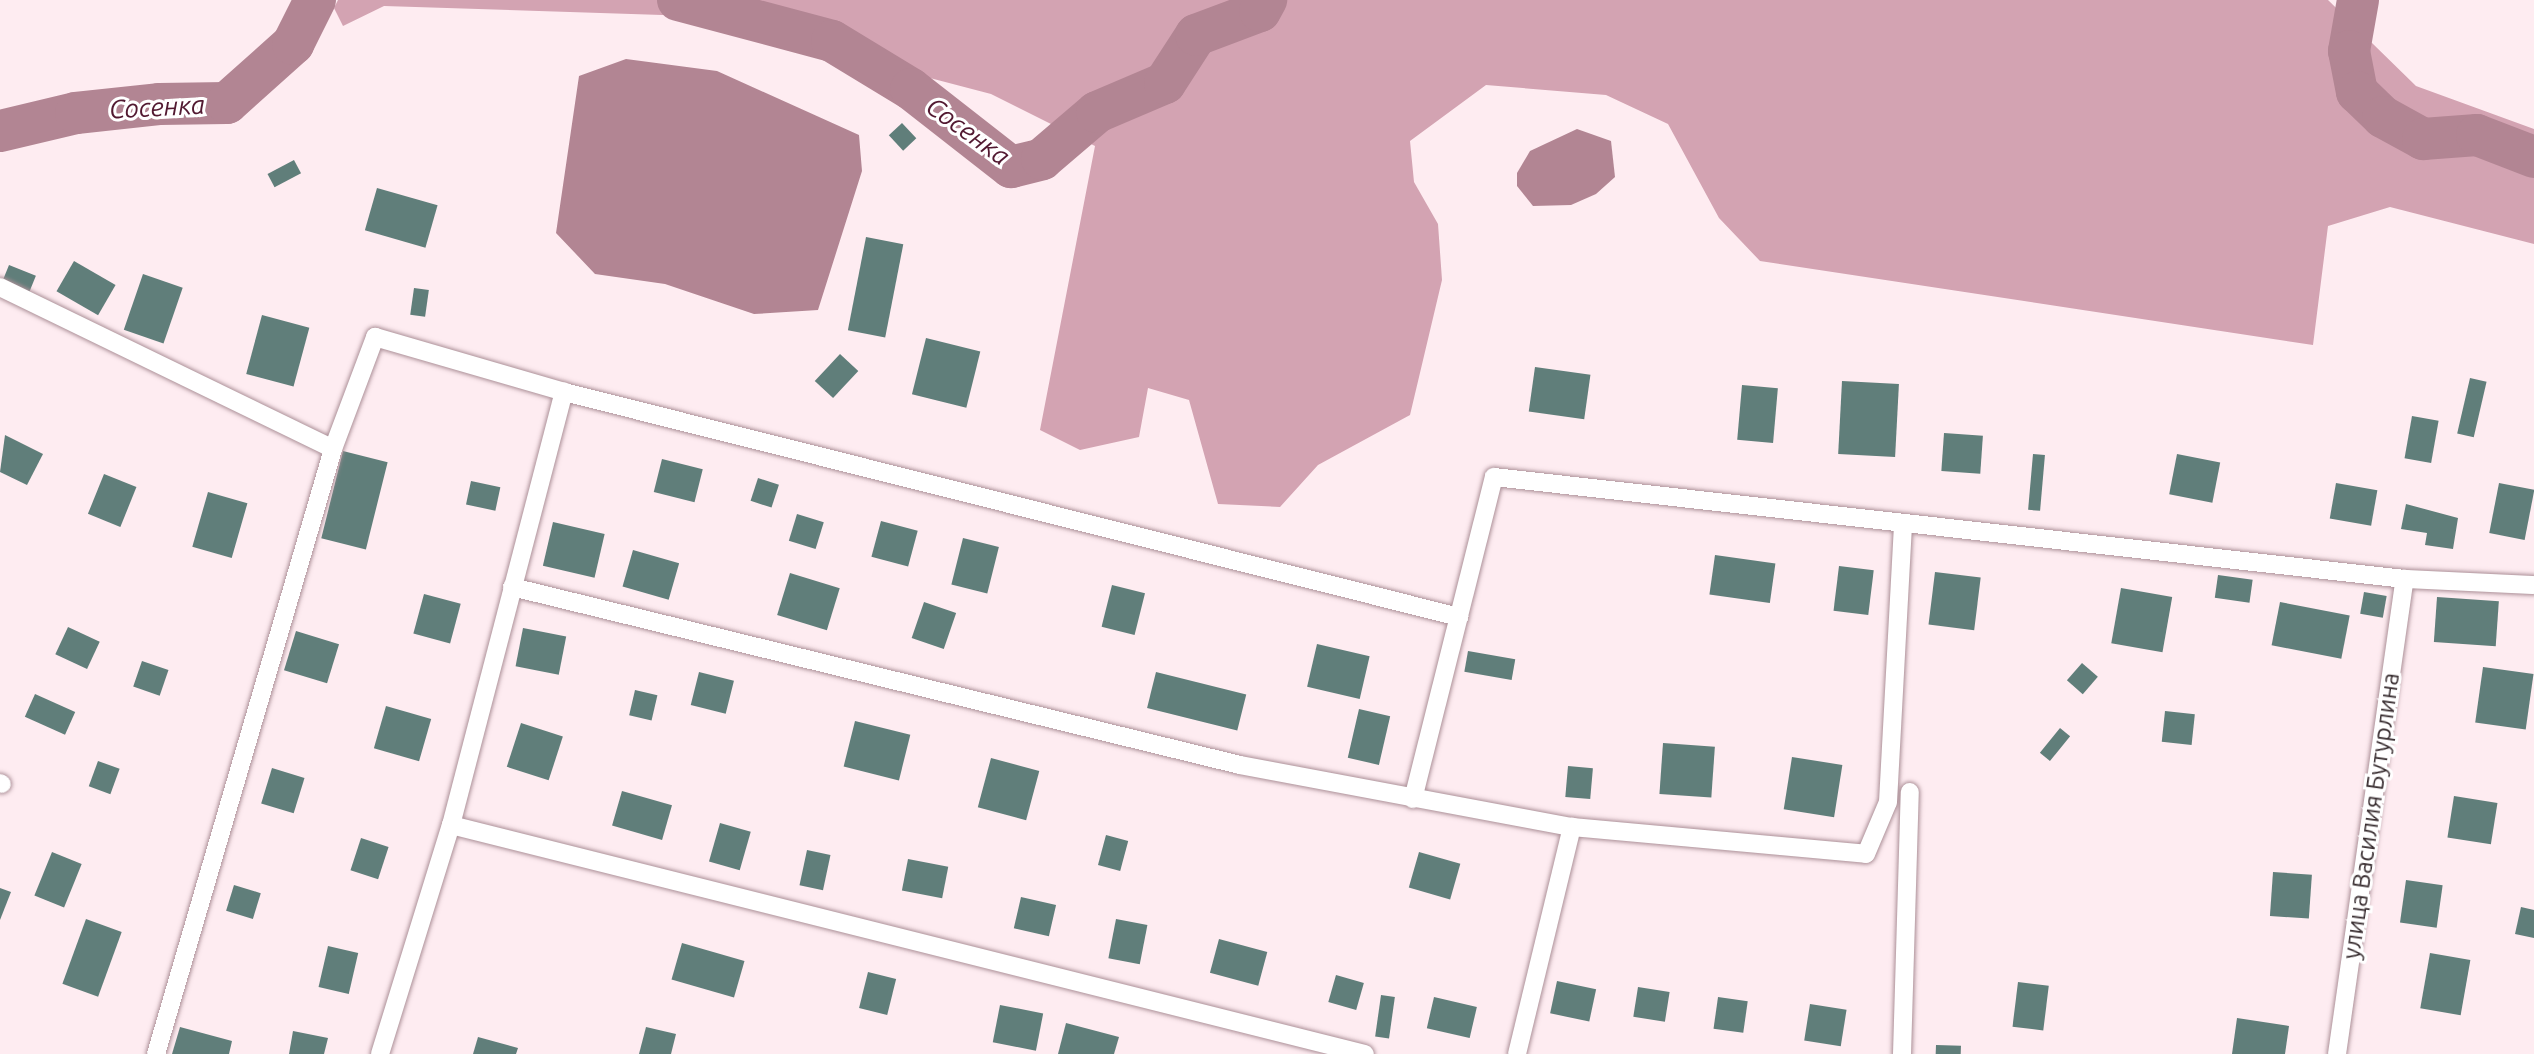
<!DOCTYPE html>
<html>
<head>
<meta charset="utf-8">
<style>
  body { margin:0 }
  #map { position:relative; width:2534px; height:1054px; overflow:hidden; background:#feecf1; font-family:Ubuntu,sans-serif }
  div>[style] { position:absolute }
  .forest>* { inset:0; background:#d3a3b2 }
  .water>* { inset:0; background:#b28593 }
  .river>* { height:42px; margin:-21px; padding:0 21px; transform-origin:21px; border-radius:21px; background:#b28593 }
  .building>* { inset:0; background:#607e7a; transform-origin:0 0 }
  .roads { filter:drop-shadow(0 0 2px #ac9098) drop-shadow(0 0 2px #ac9098) }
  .street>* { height:18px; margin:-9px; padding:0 9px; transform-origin:9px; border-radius:9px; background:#fff }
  span { translate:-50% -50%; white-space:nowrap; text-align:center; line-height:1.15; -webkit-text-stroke:6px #fff; paint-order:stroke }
  .street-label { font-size:24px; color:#382d30 }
  .water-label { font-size:26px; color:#521931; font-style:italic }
</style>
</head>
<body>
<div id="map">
  <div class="forest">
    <i style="clip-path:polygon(338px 0,2328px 0,2416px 86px,2534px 129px,2534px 244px,2390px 207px,2328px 226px,2313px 345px,1760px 261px,1719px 218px,1668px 124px,1606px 95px,1486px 85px,1410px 141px,1414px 182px,1438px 224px,1442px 280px,1410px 415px,1318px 465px,1280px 507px,1218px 504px,1189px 400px,1148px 388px,1139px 437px,1080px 450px,1040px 430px,1095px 146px,991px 94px,693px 16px,384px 6px,343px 26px,334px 8px)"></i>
  </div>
  <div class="water">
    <i style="clip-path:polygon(626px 59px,717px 71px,859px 135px,862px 171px,818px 310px,754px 314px,665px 284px,595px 274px,556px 233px,579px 76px)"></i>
    <i style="clip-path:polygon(1577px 129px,1611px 141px,1615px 177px,1596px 194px,1571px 205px,1533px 206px,1517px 186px,1517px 173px,1530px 151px)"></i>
  </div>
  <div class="river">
    <i style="left:678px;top:0;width:159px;rotate:14.9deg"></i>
    <i style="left:832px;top:41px;width:92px;rotate:31.3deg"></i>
    <i style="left:911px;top:89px;width:127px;rotate:38deg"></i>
    <i style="left:1011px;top:167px;width:32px;rotate:-14deg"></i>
    <i style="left:1042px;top:159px;width:72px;rotate:-40.5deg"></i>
    <i style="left:1097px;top:112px;width:74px;rotate:-23.1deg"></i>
    <i style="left:1165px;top:83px;width:57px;rotate:-57.1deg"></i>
    <i style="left:1196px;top:35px;width:68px;rotate:-20.6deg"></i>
    <i style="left:1260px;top:11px;width:13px;rotate:-61deg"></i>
    <i style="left:2358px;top:0;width:52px;rotate:100deg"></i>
    <i style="left:2349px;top:51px;width:42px;rotate:79deg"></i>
    <i style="left:2357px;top:92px;width:36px;rotate:44deg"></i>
    <i style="left:2383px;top:117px;width:46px;rotate:28.8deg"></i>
    <i style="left:2423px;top:139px;width:54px;rotate:-4.2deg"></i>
    <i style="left:2477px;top:135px;width:61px;rotate:21.1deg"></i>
    <i style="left:0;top:131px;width:78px;rotate:-13.3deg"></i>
    <i style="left:76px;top:113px;width:83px;rotate:-6.2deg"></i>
    <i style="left:159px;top:104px;width:68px;rotate:-0.8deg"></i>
    <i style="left:227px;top:103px;width:89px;rotate:-41.8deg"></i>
    <i style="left:293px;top:44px;width:49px;rotate:-63.4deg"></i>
  </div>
  <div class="building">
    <i style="left:902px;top:123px;width:21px;height:18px;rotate:47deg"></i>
    <i style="left:294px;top:160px;width:15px;height:30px;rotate:62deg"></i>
    <i style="left:377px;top:188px;width:63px;height:44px;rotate:16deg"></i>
    <i style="left:866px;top:237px;width:38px;height:95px;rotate:11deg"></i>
    <i style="left:74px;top:261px;width:48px;height:35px;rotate:30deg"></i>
    <i style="left:9px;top:265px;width:29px;height:21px;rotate:22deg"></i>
    <i style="left:143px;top:274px;width:42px;height:59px;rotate:19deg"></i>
    <i style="left:414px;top:288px;width:15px;height:27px;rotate:8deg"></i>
    <i style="left:262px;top:315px;width:49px;height:61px;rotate:15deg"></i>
    <i style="left:926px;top:338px;width:56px;height:58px;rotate:14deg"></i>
    <i style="left:840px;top:354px;width:25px;height:37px;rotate:43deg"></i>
    <i style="left:1535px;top:367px;width:56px;height:45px;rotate:8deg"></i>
    <i style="left:2470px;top:378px;width:17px;height:57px;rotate:13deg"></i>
    <i style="left:1842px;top:381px;width:57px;height:73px;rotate:3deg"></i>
    <i style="left:1742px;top:385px;width:36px;height:55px;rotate:5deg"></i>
    <i style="left:2412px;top:416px;width:27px;height:43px;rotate:10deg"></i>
    <i style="left:1944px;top:433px;width:39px;height:38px;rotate:4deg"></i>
    <i style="clip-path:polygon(5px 435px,43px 454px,27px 485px,0 472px)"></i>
    <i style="left:343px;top:451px;width:46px;height:90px;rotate:14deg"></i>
    <i style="left:2033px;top:454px;width:12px;height:56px;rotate:5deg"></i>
    <i style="left:2177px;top:454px;width:44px;height:41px;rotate:11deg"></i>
    <i style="left:662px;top:459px;width:42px;height:34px;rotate:14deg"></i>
    <i style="left:104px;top:474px;width:35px;height:43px;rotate:22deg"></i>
    <i style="left:758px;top:478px;width:22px;height:24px;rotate:18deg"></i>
    <i style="left:471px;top:481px;width:30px;height:24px;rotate:12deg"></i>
    <i style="left:2336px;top:483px;width:42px;height:36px;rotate:10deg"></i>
    <i style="left:2499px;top:483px;width:36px;height:51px;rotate:11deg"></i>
    <i style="left:208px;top:492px;width:41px;height:57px;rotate:16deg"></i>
    <i style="clip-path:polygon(2406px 504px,2458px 518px,2453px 549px,2425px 545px,2427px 533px,2401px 529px)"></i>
    <i style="left:797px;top:514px;width:28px;height:28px;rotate:17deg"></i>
    <i style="left:881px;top:521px;width:38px;height:37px;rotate:15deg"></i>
    <i style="left:553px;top:522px;width:53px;height:45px;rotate:13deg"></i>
    <i style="left:963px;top:538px;width:37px;height:48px;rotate:14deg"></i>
    <i style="left:633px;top:550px;width:48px;height:38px;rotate:16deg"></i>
    <i style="left:1715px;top:555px;width:61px;height:40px;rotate:8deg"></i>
    <i style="left:1839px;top:566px;width:35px;height:45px;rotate:7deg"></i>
    <i style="left:1935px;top:572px;width:46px;height:53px;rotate:7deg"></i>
    <i style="left:790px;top:573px;width:52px;height:44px;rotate:17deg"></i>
    <i style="left:2218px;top:575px;width:35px;height:23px;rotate:8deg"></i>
    <i style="left:1112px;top:585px;width:34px;height:43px;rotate:14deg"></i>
    <i style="left:2121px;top:588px;width:52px;height:56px;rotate:10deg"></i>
    <i style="left:2364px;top:592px;width:23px;height:22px;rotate:10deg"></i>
    <i style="left:424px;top:594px;width:38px;height:41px;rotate:15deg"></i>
    <i style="left:2437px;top:597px;width:62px;height:45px;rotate:4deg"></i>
    <i style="left:924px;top:602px;width:34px;height:38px;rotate:19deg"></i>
    <i style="left:2280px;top:602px;width:71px;height:44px;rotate:11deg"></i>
    <i style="left:68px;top:627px;width:35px;height:30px;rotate:25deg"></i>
    <i style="left:523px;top:628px;width:44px;height:39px;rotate:11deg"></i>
    <i style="left:296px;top:631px;width:45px;height:41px;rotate:17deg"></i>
    <i style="left:1317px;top:644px;width:54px;height:44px;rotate:13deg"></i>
    <i style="left:1468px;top:651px;width:48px;height:21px;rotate:10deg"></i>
    <i style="left:142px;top:661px;width:28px;height:27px;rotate:19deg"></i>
    <i style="left:2082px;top:663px;width:21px;height:23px;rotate:41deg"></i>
    <i style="left:2483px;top:667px;width:51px;height:56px;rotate:8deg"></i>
    <i style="left:699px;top:672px;width:36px;height:34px;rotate:14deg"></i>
    <i style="left:1156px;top:672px;width:93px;height:37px;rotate:14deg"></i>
    <i style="left:635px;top:690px;width:23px;height:26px;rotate:13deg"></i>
    <i style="left:35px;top:694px;width:44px;height:25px;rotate:24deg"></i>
    <i style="left:386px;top:706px;width:47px;height:44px;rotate:16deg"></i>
    <i style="left:1359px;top:709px;width:32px;height:50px;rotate:13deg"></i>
    <i style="left:2165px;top:711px;width:30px;height:31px;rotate:6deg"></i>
    <i style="left:855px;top:721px;width:57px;height:47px;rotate:14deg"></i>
    <i style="left:521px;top:723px;width:44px;height:46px;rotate:18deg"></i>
    <i style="left:2060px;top:728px;width:13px;height:32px;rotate:39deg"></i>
    <i style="left:1663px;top:743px;width:52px;height:51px;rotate:4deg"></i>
    <i style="left:1792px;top:757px;width:51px;height:53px;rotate:9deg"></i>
    <i style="left:991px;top:758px;width:50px;height:51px;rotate:15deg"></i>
    <i style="left:98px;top:761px;width:23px;height:27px;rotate:20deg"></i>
    <i style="left:1568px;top:766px;width:25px;height:31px;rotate:5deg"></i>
    <i style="left:272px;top:768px;width:34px;height:37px;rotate:17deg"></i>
    <i style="left:622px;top:791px;width:52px;height:36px;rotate:16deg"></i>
    <i style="left:2454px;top:796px;width:44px;height:42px;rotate:9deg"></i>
    <i style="left:720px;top:823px;width:32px;height:40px;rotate:16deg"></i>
    <i style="left:1106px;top:835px;width:23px;height:31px;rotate:15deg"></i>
    <i style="left:361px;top:838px;width:29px;height:34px;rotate:18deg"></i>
    <i style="left:807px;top:850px;width:24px;height:36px;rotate:12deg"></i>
    <i style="left:52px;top:852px;width:32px;height:47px;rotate:22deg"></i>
    <i style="left:1419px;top:852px;width:43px;height:37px;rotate:16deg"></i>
    <i style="left:908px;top:859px;width:41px;height:32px;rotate:11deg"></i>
    <i style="left:2273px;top:872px;width:39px;height:44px;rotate:4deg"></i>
    <i style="left:2406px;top:880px;width:37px;height:43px;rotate:8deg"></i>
    <i style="left:234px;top:885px;width:28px;height:27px;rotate:17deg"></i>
    <i style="clip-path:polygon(0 888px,11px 892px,0 920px)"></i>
    <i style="left:1021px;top:897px;width:36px;height:32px;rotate:13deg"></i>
    <i style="clip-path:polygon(2521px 907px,2534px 910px,2534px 938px,2515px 934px)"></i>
    <i style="left:86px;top:919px;width:38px;height:69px;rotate:20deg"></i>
    <i style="left:1116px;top:919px;width:32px;height:40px;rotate:11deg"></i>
    <i style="left:1219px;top:939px;width:50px;height:35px;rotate:15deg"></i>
    <i style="left:682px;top:943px;width:65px;height:38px;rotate:16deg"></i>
    <i style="left:328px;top:946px;width:31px;height:42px;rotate:13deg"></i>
    <i style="left:2430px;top:953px;width:41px;height:56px;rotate:10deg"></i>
    <i style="left:868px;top:972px;width:29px;height:37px;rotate:14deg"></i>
    <i style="left:1336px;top:975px;width:29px;height:28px;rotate:16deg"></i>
    <i style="left:1557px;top:981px;width:40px;height:33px;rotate:12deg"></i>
    <i style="left:2018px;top:982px;width:31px;height:45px;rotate:7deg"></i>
    <i style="left:1638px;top:987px;width:32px;height:30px;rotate:9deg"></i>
    <i style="left:1381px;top:995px;width:14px;height:42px;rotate:8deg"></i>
    <i style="left:1434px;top:997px;width:44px;height:32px;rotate:13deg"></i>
    <i style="left:1718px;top:997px;width:30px;height:32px;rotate:8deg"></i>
    <i style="left:1810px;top:1004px;width:37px;height:37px;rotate:9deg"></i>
    <i style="left:1000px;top:1005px;width:44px;height:38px;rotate:11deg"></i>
    <i style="clip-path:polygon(2237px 1018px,2289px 1026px,2285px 1054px,2232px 1054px)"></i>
    <i style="clip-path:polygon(1066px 1023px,1119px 1037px,1114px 1054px,1058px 1054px)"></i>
    <i style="clip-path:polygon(180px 1027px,232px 1041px,229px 1054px,172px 1054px)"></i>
    <i style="clip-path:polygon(646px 1027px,676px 1034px,671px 1054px,639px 1054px)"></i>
    <i style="clip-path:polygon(293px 1031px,328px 1038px,324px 1054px,289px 1054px)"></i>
    <i style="clip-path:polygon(478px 1037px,518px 1048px,516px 1054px,473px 1054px)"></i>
    <i style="left:1936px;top:1045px;width:25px;height:9px;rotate:2deg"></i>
  </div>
  <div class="roads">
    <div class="street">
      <i style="left:0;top:287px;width:370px;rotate:25.9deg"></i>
      <i style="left:512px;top:587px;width:749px;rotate:13.74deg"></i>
      <i style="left:1240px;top:765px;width:338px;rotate:10.6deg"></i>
      <i style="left:1572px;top:827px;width:295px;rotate:5.2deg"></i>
      <i style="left:1866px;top:854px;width:56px;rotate:-67.1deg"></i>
      <i style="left:1888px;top:802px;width:278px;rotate:-86.9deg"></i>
      <i style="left:0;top:783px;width:2px;rotate:27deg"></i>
      <i style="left:1413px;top:799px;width:332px;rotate:-75.9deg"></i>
      <i style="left:1494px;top:477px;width:917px;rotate:6.39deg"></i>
      <i style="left:2405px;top:579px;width:129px;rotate:2.7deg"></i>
      <i style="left:451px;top:825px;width:942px;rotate:14.07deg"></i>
      <i style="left:156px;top:1054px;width:630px;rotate:-73.69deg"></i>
      <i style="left:333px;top:449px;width:120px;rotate:-69.4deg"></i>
      <i style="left:375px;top:337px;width:197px;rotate:16.2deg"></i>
      <i style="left:564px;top:392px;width:923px;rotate:14.11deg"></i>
      <i style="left:380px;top:1054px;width:240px;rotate:-72.8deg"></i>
      <i style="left:451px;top:825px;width:448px;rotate:-75.4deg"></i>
      <i style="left:1517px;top:1054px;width:234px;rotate:-76.4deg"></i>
      <i style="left:1902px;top:1054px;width:262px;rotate:-88.3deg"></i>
      <i style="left:2337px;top:1054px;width:480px;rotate:-81.9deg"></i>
    </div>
  </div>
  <div class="street-label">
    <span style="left:2371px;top:816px;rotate:-82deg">улица Василия Бутурлина</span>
  </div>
  <div class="water-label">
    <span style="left:157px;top:107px;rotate:-3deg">Сосенка</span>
    <span style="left:968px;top:131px;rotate:36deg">Сосенка</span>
  </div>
</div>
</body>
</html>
